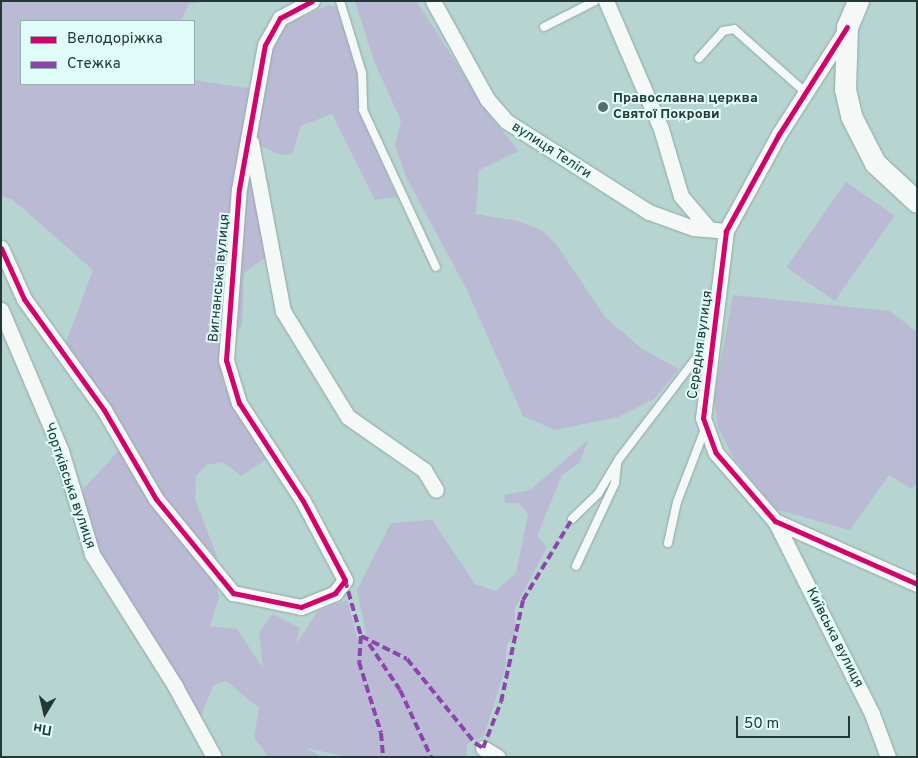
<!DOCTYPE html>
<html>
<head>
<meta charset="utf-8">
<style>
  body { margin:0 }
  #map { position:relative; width:918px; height:758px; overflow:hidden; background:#b6d4d0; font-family:Overpass,sans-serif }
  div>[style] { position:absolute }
  .green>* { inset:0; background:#babad5; transform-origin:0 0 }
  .roads { filter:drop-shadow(0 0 1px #90a7a5) drop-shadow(0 0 1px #90a7a5) }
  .lane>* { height:8px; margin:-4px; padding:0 4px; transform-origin:4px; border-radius:4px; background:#f4f9f8 }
  .street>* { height:15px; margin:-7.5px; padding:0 7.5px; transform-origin:7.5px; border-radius:7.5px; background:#f4f9f8 }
  .secondary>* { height:21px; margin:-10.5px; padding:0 10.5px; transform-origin:10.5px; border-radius:10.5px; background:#f4f9f8 }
  .quiet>* { height:4px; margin-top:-2px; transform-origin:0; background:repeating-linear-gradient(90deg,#8e44ad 0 8px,transparent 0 12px) }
  .cycleway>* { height:5px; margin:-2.5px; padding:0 2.5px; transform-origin:2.5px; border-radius:2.5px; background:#d6006c }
  .dots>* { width:14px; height:14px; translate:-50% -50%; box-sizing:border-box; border:2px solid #e0fcf8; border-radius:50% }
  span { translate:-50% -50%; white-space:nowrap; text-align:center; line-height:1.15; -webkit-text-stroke:4px #e0fcf8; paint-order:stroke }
  .poi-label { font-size:14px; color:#223936; font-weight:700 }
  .left { translate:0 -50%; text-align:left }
  .street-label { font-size:14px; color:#223936 }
  .frame { position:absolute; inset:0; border:2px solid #223936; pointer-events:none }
  .legend { position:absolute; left:20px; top:20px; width:175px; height:65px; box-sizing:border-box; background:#e0fcf8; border:1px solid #94aeaa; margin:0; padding:6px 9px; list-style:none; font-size:15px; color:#223936 }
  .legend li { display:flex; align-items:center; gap:10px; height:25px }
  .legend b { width:25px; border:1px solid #94aeaa }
  .north { position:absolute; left:20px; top:688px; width:50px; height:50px; -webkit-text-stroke:4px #e0fcf8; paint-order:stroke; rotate:189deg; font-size:14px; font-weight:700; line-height:20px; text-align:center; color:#223936 }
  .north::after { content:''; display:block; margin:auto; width:18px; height:22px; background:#223936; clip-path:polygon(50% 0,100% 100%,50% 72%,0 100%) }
  .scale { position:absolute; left:736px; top:716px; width:114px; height:22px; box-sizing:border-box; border:2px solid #223936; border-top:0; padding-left:6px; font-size:15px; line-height:18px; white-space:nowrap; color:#223936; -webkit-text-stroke:4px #e0fcf8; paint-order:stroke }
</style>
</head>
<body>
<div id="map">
  <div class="green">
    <i style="clip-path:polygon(1px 1px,206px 1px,189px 4px,181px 21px,21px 21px,21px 84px,194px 84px,194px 80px,253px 89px,244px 130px,267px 256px,244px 273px,242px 326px,223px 344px,221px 363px,223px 383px,266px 459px,241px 476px,223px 462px,206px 465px,196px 476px,195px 499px,218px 559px,167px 506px,66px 342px,93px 270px,13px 200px,1px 196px)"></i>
    <i style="clip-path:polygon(355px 1px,416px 1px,427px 17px,489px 115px,519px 151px,479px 170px,476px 214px,518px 221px,541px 230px,556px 244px,605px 317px,642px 349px,679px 369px,654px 399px,618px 417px,555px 430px,523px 416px,466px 288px,407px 179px,395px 146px,401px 121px,374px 61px)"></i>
    <i style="clip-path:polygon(329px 5px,338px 7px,357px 73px,359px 111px,397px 197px,375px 200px,332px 114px,301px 126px,292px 154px,280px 155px,255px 143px,269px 51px,285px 25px)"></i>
    <i style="left:846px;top:182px;width:59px;height:104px;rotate:35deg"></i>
    <i style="clip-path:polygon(733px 295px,890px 311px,917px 332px,917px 483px,912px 489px,889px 475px,850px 530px,775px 509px,734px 459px,718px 427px,714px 398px)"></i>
    <i style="clip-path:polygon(588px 440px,580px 462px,562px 475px,537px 536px,547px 547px,515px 608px,515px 633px,507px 645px,505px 669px,484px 736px,467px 744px,467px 757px,348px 757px,307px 748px,321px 757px,269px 757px,254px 738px,259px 708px,226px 681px,213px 686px,199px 721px,94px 552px,77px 496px,121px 448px,213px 574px,219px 597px,210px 626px,237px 629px,263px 668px,259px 632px,273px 614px,300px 628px,296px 644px,318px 611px,347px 600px,357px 637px,366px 634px,357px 590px,391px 523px,432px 520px,475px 584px,496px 591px,516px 573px,528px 514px,518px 503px,505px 503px,504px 495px,530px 490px)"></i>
  </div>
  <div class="roads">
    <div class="lane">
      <i style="left:340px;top:1px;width:75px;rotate:73deg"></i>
      <i style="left:362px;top:73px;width:37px;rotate:88deg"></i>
      <i style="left:363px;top:110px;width:173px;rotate:65.1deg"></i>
      <i style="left:544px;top:27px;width:57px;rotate:-27deg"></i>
      <i style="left:699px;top:58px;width:36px;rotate:-48deg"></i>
      <i style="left:723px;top:31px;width:11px;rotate:-10deg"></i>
      <i style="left:734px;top:29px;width:95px;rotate:41.6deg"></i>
      <i style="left:572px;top:519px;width:36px;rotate:-44deg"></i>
      <i style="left:598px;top:494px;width:41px;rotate:-59deg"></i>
      <i style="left:619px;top:459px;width:150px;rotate:-52.6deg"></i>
      <i style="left:668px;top:543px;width:42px;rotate:-77.6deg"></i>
      <i style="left:677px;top:502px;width:78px;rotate:-69deg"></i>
      <i style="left:576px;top:566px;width:92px;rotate:-64.8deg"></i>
      <i style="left:615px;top:483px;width:20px;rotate:-84deg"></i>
    </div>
    <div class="street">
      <i style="left:433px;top:1px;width:112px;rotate:61.1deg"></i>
      <i style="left:487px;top:99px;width:29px;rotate:49deg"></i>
      <i style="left:506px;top:121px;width:169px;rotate:32.5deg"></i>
      <i style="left:649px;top:212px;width:47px;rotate:20deg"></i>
      <i style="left:693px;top:228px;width:33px;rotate:5deg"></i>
      <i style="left:606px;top:1px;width:139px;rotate:66.7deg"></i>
      <i style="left:661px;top:129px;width:70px;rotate:73.4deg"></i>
      <i style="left:681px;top:196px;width:43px;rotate:49.7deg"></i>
      <i style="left:847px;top:28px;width:126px;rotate:122.7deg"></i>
      <i style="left:779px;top:134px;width:111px;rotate:118.7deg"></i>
      <i style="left:726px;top:231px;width:188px;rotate:97deg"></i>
      <i style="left:703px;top:418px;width:37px;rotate:70deg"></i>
      <i style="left:716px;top:453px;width:90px;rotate:49.1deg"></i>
      <i style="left:775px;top:521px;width:155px;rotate:23.9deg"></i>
      <i style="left:251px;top:142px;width:172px;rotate:79.3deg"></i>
      <i style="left:283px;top:311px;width:124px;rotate:58.5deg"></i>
      <i style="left:348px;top:417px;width:93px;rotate:34.9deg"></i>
      <i style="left:424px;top:470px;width:23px;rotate:59deg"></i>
      <i style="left:1px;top:248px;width:56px;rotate:65.7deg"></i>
      <i style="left:24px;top:299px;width:137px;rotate:54.2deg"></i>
      <i style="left:104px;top:410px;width:103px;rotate:59.7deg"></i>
      <i style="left:156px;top:499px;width:122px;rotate:50.7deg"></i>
      <i style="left:233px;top:593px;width:69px;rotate:11.6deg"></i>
      <i style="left:301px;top:607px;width:37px;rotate:-22deg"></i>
      <i style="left:335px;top:593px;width:16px;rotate:-52deg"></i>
      <i style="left:345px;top:580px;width:89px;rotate:-118deg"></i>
      <i style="left:303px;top:501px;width:117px;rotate:-123.1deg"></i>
      <i style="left:239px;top:403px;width:45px;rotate:-106.8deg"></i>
      <i style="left:226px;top:360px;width:171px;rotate:-85.7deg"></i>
      <i style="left:239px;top:189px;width:146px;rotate:-79.8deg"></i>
      <i style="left:265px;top:45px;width:31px;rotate:-61deg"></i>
      <i style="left:280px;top:18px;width:36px;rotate:-28deg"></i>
      <i style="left:1px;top:310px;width:153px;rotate:66.9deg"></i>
      <i style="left:61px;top:451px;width:108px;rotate:73.2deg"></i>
      <i style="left:92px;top:554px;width:156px;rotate:57.8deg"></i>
      <i style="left:175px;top:686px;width:81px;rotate:61.2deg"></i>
      <i style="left:775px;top:521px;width:216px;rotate:63.3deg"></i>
      <i style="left:872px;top:714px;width:46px;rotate:69.6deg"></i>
      <i style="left:483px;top:748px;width:17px;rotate:31deg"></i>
    </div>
    <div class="secondary">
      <i style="left:858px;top:1px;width:28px;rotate:113deg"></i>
      <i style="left:847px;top:27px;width:62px;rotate:91.8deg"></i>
      <i style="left:845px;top:89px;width:28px;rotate:77deg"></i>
      <i style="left:851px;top:116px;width:53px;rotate:62.9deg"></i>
      <i style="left:875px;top:163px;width:57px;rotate:42.9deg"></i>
    </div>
  </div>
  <div class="quiet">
    <i style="left:345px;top:580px;width:58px;rotate:74.1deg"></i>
    <i style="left:361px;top:636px;width:51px;rotate:26.6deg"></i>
    <i style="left:407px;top:659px;width:108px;rotate:51deg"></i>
    <i style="left:475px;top:743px;width:9px;rotate:32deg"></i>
    <i style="left:483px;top:748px;width:49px;rotate:-68.6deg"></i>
    <i style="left:501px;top:702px;width:104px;rotate:-77.8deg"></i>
    <i style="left:523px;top:600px;width:95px;rotate:-58.8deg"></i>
    <i style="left:361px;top:636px;width:26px;rotate:94deg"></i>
    <i style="left:359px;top:662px;width:74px;rotate:72.8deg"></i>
    <i style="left:381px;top:733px;width:24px;rotate:85deg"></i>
    <i style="left:369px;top:644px;width:55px;rotate:56deg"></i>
    <i style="left:400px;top:690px;width:74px;rotate:65.2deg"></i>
  </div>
  <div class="cycleway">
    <i style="left:847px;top:27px;width:127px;rotate:122.4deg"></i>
    <i style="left:779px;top:134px;width:111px;rotate:118.7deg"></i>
    <i style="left:726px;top:231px;width:188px;rotate:97deg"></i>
    <i style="left:703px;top:418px;width:37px;rotate:70deg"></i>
    <i style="left:716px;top:453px;width:90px;rotate:49.1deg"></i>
    <i style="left:775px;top:521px;width:155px;rotate:23.9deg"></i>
    <i style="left:1px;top:248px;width:56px;rotate:65.7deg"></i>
    <i style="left:24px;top:299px;width:137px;rotate:54.2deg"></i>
    <i style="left:104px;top:410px;width:103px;rotate:59.7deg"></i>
    <i style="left:156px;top:499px;width:122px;rotate:50.7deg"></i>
    <i style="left:233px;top:593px;width:69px;rotate:11.6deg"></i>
    <i style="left:301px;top:607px;width:37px;rotate:-22deg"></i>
    <i style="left:335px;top:593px;width:16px;rotate:-52deg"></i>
    <i style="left:345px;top:580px;width:89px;rotate:-118deg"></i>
    <i style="left:303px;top:501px;width:117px;rotate:-123.1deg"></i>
    <i style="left:239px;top:403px;width:45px;rotate:-106.8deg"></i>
    <i style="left:226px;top:360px;width:171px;rotate:-85.7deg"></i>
    <i style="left:239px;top:189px;width:146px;rotate:-79.8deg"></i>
    <i style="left:265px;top:45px;width:31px;rotate:-61deg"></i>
    <i style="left:280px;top:18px;width:36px;rotate:-28deg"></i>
  </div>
  <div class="dots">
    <i style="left:603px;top:107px;background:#566f6c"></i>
  </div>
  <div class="poi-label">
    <span class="left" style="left:613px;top:107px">Православна церква<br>Святої Покрови</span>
  </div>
  <div class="street-label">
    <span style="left:551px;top:151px;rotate:33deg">вулиця Теліги</span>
    <span style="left:220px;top:278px;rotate:-85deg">Вигнанська вулиця</span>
    <span style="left:701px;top:345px;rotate:-82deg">Середня вулиця</span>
    <span style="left:69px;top:486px;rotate:71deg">Чортківська вулиця</span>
    <span style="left:834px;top:638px;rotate:63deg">Київська вулиця</span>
  </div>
  <div class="frame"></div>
  <ul class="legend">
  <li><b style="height:6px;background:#d6006c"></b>Велодоріжка</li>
  <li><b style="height:6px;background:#8e44ad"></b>Стежка</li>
  </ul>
  <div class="north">Пн</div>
  <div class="scale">50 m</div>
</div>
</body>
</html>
